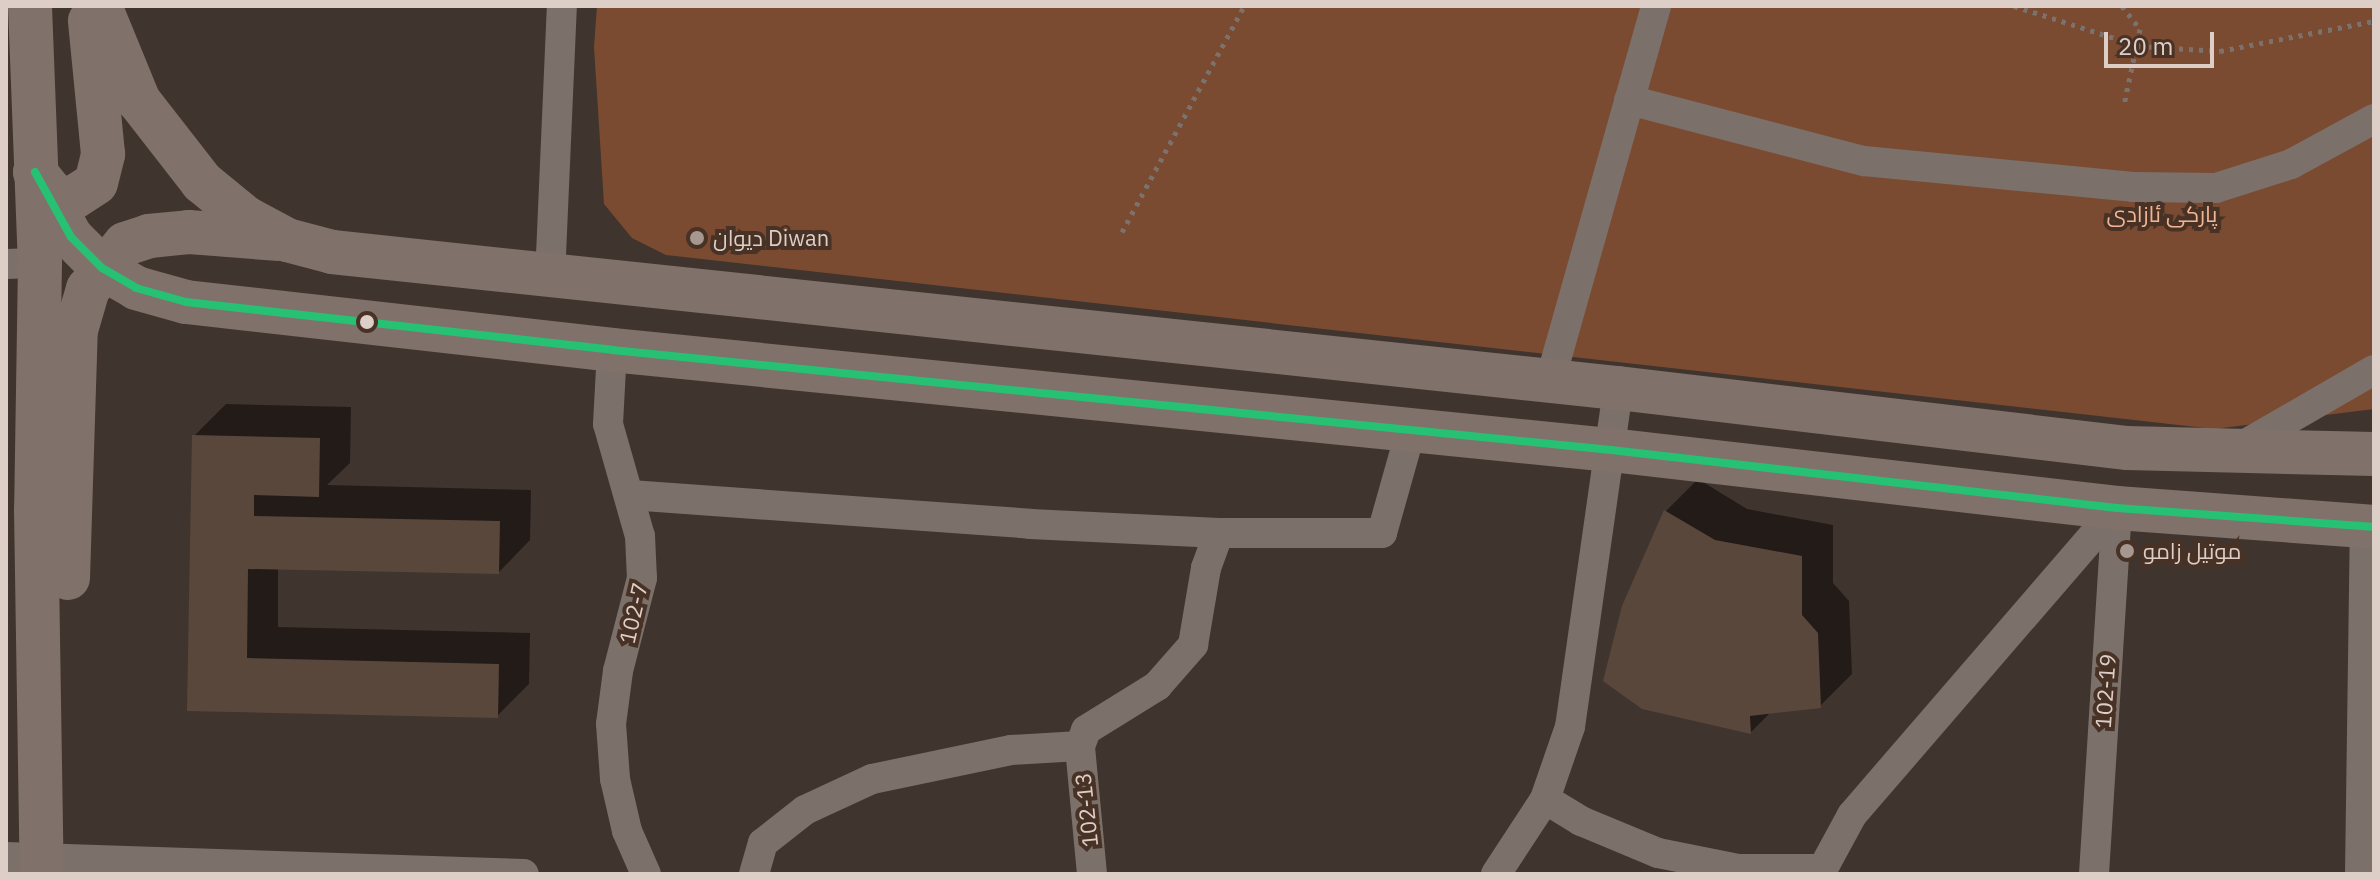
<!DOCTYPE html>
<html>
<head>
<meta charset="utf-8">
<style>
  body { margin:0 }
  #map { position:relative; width:2380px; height:880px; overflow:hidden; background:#40342e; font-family:"IBM Plex Sans",Cairo,sans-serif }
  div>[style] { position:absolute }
  .green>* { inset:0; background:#7a4b31 }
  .shadow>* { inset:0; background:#0007 }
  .building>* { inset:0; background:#5a473c }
  .path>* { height:5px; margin-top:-2.5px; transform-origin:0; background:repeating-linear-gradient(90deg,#7c726d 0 4px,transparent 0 10px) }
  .street>* { height:30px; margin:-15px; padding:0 15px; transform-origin:15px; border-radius:15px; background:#7c706a }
  .secondary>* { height:44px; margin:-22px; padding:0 22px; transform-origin:22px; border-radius:22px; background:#80716a }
  .bus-1>* { height:8px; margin:-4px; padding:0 4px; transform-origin:4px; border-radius:4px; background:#26c172 }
  .dots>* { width:22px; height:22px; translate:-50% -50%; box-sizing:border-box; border:4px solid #483226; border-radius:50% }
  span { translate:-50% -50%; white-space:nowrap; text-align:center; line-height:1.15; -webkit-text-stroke:8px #483226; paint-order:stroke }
  .park-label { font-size:22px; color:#f2b594 }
  .poi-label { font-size:22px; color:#ddcec7 }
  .left { translate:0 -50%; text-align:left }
  .street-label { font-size:22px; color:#ddcec7 }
  .frame { position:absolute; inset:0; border:8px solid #ddcec7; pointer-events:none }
  .scale { position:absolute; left:2104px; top:32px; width:110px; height:36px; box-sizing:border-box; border:4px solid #ddcec7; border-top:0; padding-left:10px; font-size:24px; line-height:28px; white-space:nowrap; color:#ddcec7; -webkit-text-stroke:6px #483226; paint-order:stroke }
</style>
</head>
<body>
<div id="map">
  <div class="green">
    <i style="clip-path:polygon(597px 6px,2374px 6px,2374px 409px,2214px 429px,666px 255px,632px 238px,604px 204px,594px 47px)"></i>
  </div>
  <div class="shadow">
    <i style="clip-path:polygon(226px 404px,351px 407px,350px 463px,327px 485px,531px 490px,530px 540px,499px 572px,278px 567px,278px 627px,530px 633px,529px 684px,497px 716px,189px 709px,194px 436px)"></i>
    <i style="clip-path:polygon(1698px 479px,1747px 509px,1833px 525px,1833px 583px,1849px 601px,1852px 674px,1820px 706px,1771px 712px,1751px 732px,1624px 606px,1666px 511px)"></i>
  </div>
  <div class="building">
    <i style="clip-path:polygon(192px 435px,320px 438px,319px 497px,254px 495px,254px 516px,500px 521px,499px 574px,248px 569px,247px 658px,499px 664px,498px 718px,187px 711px)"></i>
    <i style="clip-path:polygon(1664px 510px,1715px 540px,1802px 556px,1802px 615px,1818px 633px,1821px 708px,1750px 716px,1751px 734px,1642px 709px,1603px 681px,1622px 606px)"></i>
  </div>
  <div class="path">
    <i style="left:2014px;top:6px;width:131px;rotate:17.7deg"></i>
    <i style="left:2139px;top:46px;width:81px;rotate:3.5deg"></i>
    <i style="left:2220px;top:51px;width:157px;rotate:-11deg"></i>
    <i style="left:2122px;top:6px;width:29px;rotate:52deg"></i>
    <i style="left:2140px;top:29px;width:78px;rotate:101.9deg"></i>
    <i style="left:1122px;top:232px;width:257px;rotate:-61.6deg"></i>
  </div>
  <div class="street">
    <i style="left:1629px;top:100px;width:243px;rotate:14.6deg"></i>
    <i style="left:1864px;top:161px;width:270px;rotate:5.5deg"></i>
    <i style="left:2133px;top:187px;width:83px;rotate:0.7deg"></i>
    <i style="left:2216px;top:188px;width:79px;rotate:-17.7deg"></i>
    <i style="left:2291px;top:164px;width:94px;rotate:-28.5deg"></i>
    <i style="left:6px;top:264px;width:34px;rotate:-2deg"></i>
    <i style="left:550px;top:278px;width:272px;rotate:-87.5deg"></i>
    <i style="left:612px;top:350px;width:74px;rotate:93.1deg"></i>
    <i style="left:608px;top:424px;width:116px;rotate:74.1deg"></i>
    <i style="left:640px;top:536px;width:42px;rotate:87.3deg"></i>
    <i style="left:642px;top:578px;width:96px;rotate:104.5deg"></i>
    <i style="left:618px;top:671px;width:53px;rotate:97.5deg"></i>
    <i style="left:611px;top:724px;width:55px;rotate:85.8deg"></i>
    <i style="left:615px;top:779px;width:53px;rotate:77deg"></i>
    <i style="left:627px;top:831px;width:47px;rotate:66.2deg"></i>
    <i style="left:1550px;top:381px;width:390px;rotate:-74.2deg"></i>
    <i style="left:2237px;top:449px;width:158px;rotate:-30deg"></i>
    <i style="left:630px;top:495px;width:401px;rotate:4.1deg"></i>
    <i style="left:1030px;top:524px;width:189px;rotate:2.7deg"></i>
    <i style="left:1219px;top:533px;width:163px"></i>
    <i style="left:1382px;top:533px;width:107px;rotate:-74.3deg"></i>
    <i style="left:1545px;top:799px;width:42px;rotate:31.4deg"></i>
    <i style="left:1581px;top:821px;width:83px;rotate:22.6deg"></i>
    <i style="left:1658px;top:853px;width:83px;rotate:11.2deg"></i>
    <i style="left:1739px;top:869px;width:83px"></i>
    <i style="left:6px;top:857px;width:518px;rotate:1.88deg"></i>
    <i style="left:754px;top:874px;width:32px;rotate:-74deg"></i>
    <i style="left:763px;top:843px;width:53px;rotate:-38.2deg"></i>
    <i style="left:805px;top:810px;width:74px;rotate:-24.8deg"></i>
    <i style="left:872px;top:779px;width:142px;rotate:-11.8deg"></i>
    <i style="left:1011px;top:750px;width:69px;rotate:-3.3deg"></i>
    <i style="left:1092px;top:874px;width:129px;rotate:-95.4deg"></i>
    <i style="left:1080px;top:746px;width:17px;rotate:-69deg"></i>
    <i style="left:1086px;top:730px;width:84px;rotate:-31.8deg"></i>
    <i style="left:1157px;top:686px;width:55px;rotate:-48.7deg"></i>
    <i style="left:1193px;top:645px;width:78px;rotate:-80.4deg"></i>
    <i style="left:1206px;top:568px;width:37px;rotate:-70deg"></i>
    <i style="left:1496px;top:874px;width:90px;rotate:-56.8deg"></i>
    <i style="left:1545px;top:799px;width:76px;rotate:-70.9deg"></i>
    <i style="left:1570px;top:727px;width:342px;rotate:-81.9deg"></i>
    <i style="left:1820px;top:874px;width:67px;rotate:-61.5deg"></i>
    <i style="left:1852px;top:815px;width:406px;rotate:-49.2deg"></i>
    <i style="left:2094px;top:874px;width:367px;rotate:-86.4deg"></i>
    <i style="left:2360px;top:874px;width:348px;rotate:-89.2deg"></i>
  </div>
  <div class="secondary">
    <i style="left:30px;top:6px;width:257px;rotate:87.8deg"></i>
    <i style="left:40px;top:263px;width:247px;rotate:90.9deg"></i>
    <i style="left:36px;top:510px;width:364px;rotate:89.1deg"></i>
    <i style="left:100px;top:6px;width:103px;rotate:67.7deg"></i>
    <i style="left:139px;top:101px;width:103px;rotate:52.1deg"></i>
    <i style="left:202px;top:182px;width:57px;rotate:39.3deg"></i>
    <i style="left:246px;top:218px;width:47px;rotate:28.2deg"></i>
    <i style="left:287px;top:240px;width:47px;rotate:14.9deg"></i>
    <i style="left:332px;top:252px;width:1293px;rotate:6.04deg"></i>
    <i style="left:1618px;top:388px;width:513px;rotate:6.72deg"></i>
    <i style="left:2127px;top:448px;width:247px;rotate:1.4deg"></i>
    <i style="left:35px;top:172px;width:74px;rotate:61deg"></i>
    <i style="left:71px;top:237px;width:44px;rotate:45deg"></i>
    <i style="left:102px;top:268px;width:39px;rotate:30deg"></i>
    <i style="left:136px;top:288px;width:52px;rotate:15.6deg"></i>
    <i style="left:186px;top:302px;width:429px;rotate:6.4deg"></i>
    <i style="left:612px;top:350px;width:1004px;rotate:5.72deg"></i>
    <i style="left:1611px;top:450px;width:509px;rotate:6.54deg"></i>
    <i style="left:2117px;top:508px;width:258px;rotate:4.2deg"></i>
    <i style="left:35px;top:172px;width:32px;rotate:51deg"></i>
    <i style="left:55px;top:197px;width:18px;rotate:3deg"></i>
    <i style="left:73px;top:198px;width:27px;rotate:-33deg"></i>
    <i style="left:96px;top:183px;width:30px;rotate:-76deg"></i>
    <i style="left:103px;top:154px;width:134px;rotate:-95.6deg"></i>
    <i style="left:68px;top:578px;width:248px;rotate:-88.2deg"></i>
    <i style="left:76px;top:330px;width:43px;rotate:-73.7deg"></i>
    <i style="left:88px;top:289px;width:58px;rotate:-50.6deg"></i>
    <i style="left:125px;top:244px;width:25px;rotate:-18deg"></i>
    <i style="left:149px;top:236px;width:40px;rotate:-5.7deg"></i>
    <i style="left:189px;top:232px;width:88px;rotate:4.5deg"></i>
  </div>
  <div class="bus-1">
    <i style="left:35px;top:172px;width:74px;rotate:61deg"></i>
    <i style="left:71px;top:237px;width:44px;rotate:45deg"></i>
    <i style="left:102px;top:268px;width:39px;rotate:30deg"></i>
    <i style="left:136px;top:288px;width:52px;rotate:15.6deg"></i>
    <i style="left:186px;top:302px;width:429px;rotate:6.4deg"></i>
    <i style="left:612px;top:350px;width:1004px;rotate:5.72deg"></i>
    <i style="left:1611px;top:450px;width:509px;rotate:6.54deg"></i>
    <i style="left:2117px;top:508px;width:258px;rotate:4.2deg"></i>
  </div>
  <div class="dots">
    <i style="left:697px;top:238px;background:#a69891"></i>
    <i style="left:367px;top:322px;background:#ddcec7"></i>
    <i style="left:2127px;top:551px;background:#a69891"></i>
  </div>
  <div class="park-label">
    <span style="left:2162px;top:214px">پارکی ئازادی</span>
  </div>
  <div class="poi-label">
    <span class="left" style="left:713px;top:238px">دیوان Diwan</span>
    <span class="left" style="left:2143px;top:551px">موتيل زامو</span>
  </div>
  <div class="street-label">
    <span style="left:633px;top:613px;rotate:-77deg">102-7</span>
    <span style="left:2105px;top:691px;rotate:-86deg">102-19</span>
    <span style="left:1086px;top:810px;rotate:-96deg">102-13</span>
  </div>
  <div class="frame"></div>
  <div class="scale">20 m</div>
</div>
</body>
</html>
